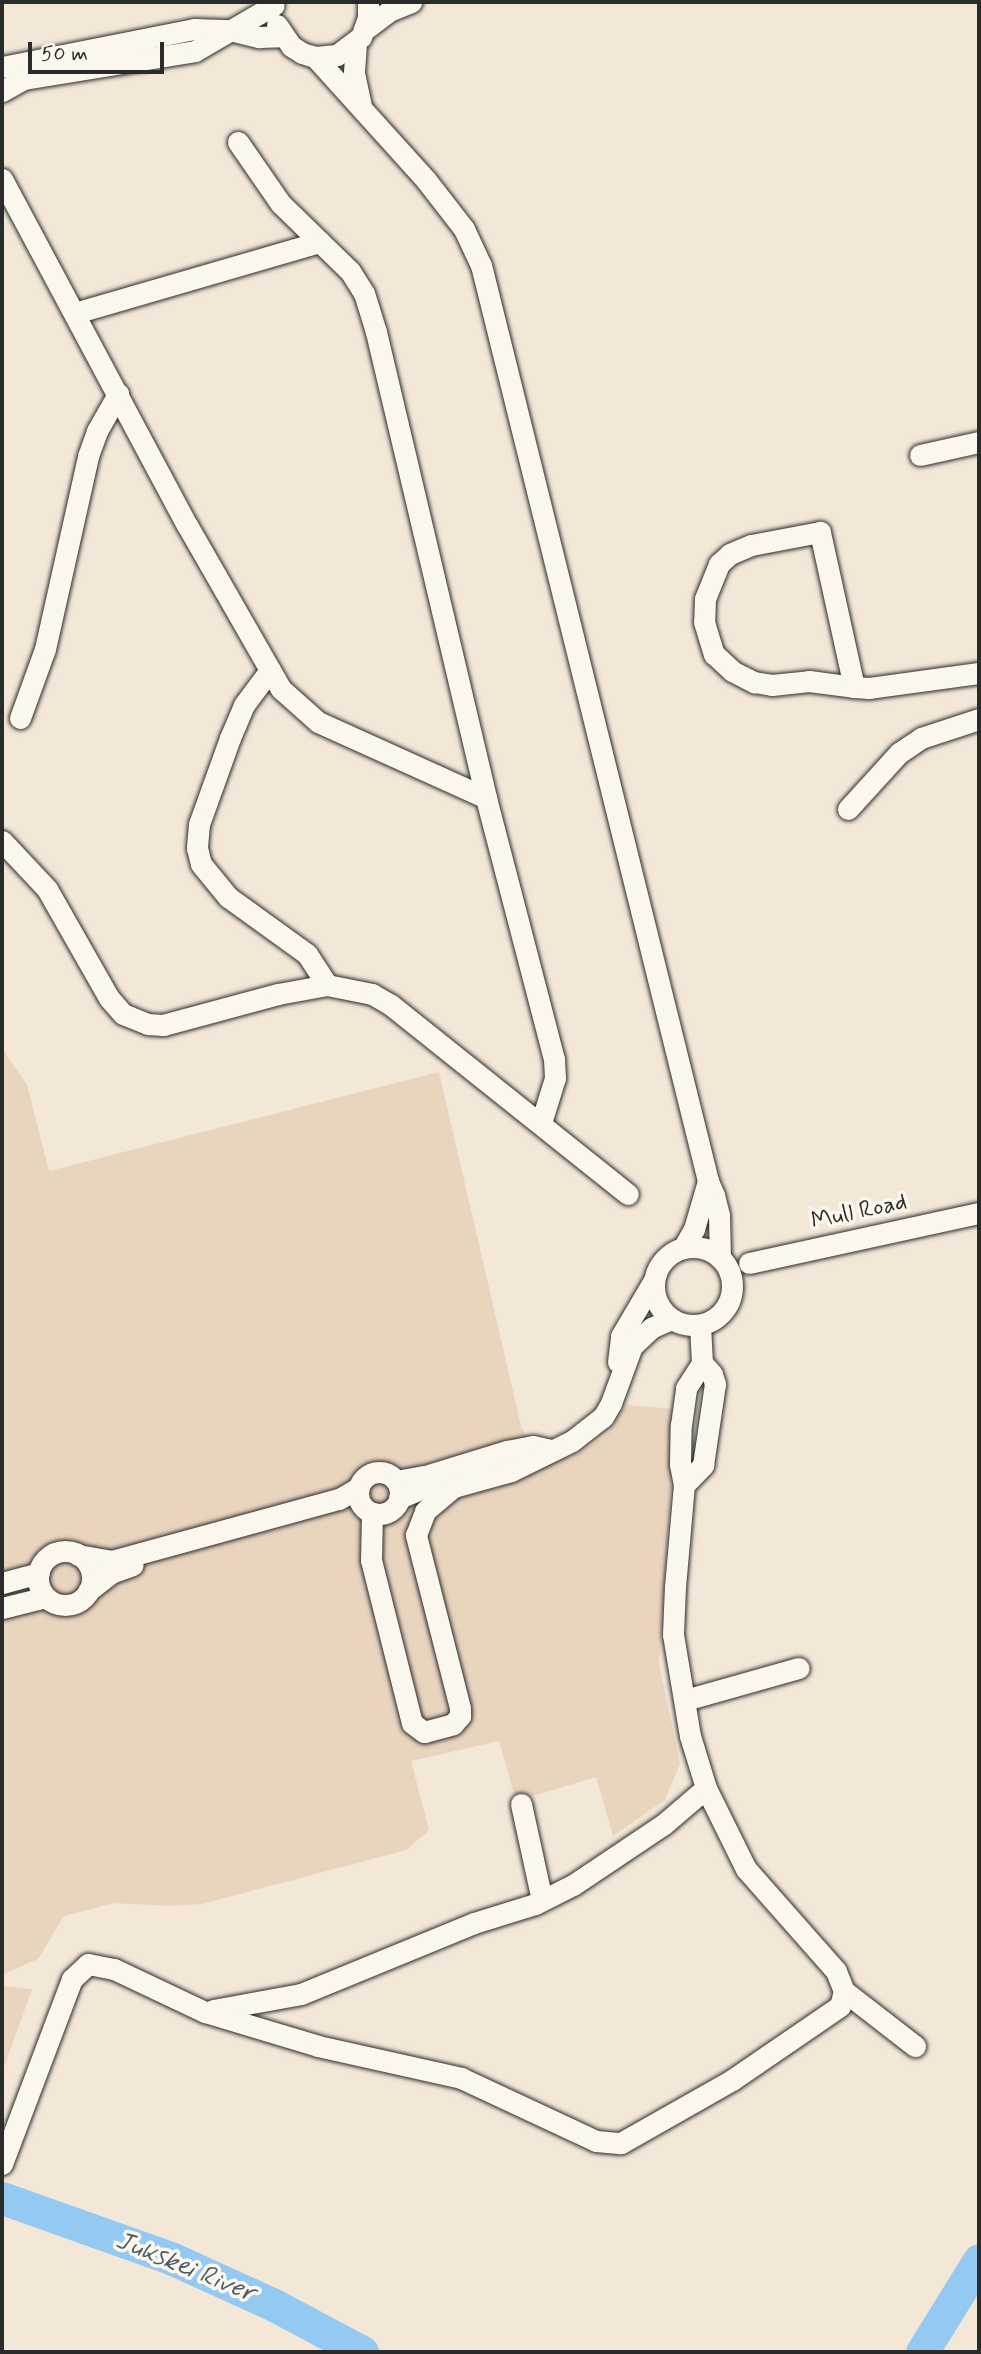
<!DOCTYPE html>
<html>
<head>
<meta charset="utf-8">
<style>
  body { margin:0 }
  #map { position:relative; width:981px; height:2354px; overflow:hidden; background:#f3e7d7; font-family:Mynerve,sans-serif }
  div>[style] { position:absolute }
  .built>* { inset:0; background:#e9d4be }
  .river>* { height:33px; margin:-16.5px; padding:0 16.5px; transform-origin:16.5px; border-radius:16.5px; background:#94c9f2 }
  .roads { filter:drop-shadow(0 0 2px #2b2b2b) drop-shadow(0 0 2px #2b2b2b) }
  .minor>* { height:21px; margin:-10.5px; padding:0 10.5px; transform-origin:10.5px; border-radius:10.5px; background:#fbf7ec }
  .minor>.ring { margin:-10.5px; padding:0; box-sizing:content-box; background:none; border:21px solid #fbf7ec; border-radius:50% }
  span { translate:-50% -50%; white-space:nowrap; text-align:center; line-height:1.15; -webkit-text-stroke:7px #fbf7ec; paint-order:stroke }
  .street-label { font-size:24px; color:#2b2b2b }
  .water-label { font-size:26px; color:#4a5a67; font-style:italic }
  .frame { position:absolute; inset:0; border:4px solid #2b2b2b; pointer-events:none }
  .scale { position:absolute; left:28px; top:42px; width:136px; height:32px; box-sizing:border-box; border:4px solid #2b2b2b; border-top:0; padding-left:9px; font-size:21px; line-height:24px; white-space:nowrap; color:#2b2b2b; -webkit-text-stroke:5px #fbf7ec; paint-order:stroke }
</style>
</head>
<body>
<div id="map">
  <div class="built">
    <i style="clip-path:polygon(2px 1049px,27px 1085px,49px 1171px,439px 1072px,521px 1426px,543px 1467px,580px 1453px,608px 1433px,626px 1405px,676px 1409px,659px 1664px,680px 1764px,665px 1800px,613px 1836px,596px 1777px,516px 1801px,499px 1741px,411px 1761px,429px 1830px,406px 1850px,202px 1904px,167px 1906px,114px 1903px,64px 1916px,38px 1959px,3px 1974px,2px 1986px,32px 1989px,4px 2067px,2px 2066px)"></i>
  </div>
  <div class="river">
    <i style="left:2px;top:2198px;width:182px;rotate:19.6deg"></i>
    <i style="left:173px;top:2259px;width:111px;rotate:24.5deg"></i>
    <i style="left:274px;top:2305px;width:100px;rotate:28.1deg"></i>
    <i style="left:922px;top:2352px;width:108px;rotate:-58.2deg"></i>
  </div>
  <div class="roads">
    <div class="minor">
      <i style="left:277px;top:25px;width:25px;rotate:56deg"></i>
      <i style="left:291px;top:46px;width:13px;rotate:32deg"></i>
      <i style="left:302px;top:53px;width:14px;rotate:17deg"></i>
      <i style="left:315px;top:57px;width:22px;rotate:-5deg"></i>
      <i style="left:337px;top:55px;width:30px;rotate:-37deg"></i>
      <i style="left:361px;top:37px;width:20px;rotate:-70deg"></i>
      <i style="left:368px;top:18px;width:16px;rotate:-90deg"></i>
      <i style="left:364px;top:30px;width:31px;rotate:-37deg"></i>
      <i style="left:389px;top:11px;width:24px;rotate:-22deg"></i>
      <i style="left:356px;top:43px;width:30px;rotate:94deg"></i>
      <i style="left:354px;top:73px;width:34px;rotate:78deg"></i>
      <i style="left:315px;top:57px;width:166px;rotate:47.9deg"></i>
      <i style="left:426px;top:180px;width:62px;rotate:52.2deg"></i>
      <i style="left:464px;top:229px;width:40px;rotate:65deg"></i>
      <i style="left:481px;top:265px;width:944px;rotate:76.08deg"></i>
      <i style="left:708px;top:1181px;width:15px;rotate:67deg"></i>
      <i style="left:714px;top:1195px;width:21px;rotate:76deg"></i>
      <i style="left:719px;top:1215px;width:43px;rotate:88.7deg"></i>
      <i style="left:2px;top:67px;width:196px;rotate:-11.2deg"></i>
      <i style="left:194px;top:29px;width:36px;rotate:2deg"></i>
      <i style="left:230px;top:30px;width:30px;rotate:14deg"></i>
      <i style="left:259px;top:37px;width:23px;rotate:-2deg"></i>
      <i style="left:2px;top:91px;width:25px;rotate:-29deg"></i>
      <i style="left:24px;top:79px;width:173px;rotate:-9.3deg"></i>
      <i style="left:195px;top:51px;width:91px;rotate:-30.2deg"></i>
      <i style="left:238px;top:142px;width:75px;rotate:55.3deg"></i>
      <i style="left:281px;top:204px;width:96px;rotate:44.2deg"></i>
      <i style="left:350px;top:271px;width:26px;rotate:58deg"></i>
      <i style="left:364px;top:293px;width:41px;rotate:72.9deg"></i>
      <i style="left:376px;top:332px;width:479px;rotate:76.7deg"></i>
      <i style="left:486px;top:798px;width:270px;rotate:75.4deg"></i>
      <i style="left:554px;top:1059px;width:19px;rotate:87deg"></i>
      <i style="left:555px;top:1078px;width:47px;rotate:107.3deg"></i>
      <i style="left:2px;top:179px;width:392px;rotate:61.9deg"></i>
      <i style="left:187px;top:525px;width:189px;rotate:60.2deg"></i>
      <i style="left:281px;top:689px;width:50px;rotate:41.7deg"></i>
      <i style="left:318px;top:722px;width:184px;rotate:24.3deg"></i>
      <i style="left:75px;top:313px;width:255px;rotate:-16.2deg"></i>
      <i style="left:920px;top:455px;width:60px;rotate:-12.4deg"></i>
      <i style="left:270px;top:670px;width:44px;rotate:126.6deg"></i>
      <i style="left:244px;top:705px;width:36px;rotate:113deg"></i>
      <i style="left:230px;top:738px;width:91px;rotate:109.8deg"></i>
      <i style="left:199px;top:824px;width:24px;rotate:95deg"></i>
      <i style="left:197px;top:848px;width:16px;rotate:76deg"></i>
      <i style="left:201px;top:864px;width:43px;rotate:50.7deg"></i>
      <i style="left:228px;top:897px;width:97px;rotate:35.8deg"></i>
      <i style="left:307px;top:954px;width:37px;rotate:57deg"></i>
      <i style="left:854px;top:687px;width:159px;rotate:-102.4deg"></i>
      <i style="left:820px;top:532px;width:70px;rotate:169.3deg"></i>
      <i style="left:751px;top:545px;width:23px;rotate:157deg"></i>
      <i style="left:730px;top:554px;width:15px;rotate:138deg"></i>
      <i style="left:719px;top:564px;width:38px;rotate:112deg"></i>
      <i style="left:705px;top:599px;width:23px;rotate:92deg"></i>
      <i style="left:704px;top:622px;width:34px;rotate:73deg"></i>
      <i style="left:714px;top:654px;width:25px;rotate:43deg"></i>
      <i style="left:732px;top:671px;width:25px;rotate:27deg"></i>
      <i style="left:754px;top:682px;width:18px;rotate:9deg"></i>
      <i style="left:772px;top:685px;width:37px;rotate:-6deg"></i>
      <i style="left:809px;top:681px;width:45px;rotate:7.6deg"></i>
      <i style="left:854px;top:687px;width:15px;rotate:4deg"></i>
      <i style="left:869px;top:688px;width:111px;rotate:-7.8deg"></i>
      <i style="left:20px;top:718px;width:73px;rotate:-70.1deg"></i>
      <i style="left:45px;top:649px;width:198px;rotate:-77.4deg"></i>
      <i style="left:88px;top:456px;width:27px;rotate:-70deg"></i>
      <i style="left:97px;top:431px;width:43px;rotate:-60.4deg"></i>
      <i style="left:848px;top:809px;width:76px;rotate:-47.7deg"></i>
      <i style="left:899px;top:753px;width:27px;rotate:-34deg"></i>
      <i style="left:921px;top:738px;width:61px;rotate:-18.1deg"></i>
      <i style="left:2px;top:841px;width:66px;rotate:46.8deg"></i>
      <i style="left:47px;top:889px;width:125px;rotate:60.4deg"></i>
      <i style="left:109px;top:998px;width:21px;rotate:49deg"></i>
      <i style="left:123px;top:1014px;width:27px;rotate:22deg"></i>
      <i style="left:148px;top:1024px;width:15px;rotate:4deg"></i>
      <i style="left:163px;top:1025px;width:119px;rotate:-15.1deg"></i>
      <i style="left:278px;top:994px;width:50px;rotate:-10.4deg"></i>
      <i style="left:327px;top:985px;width:46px;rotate:11.3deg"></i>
      <i style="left:372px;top:994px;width:22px;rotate:30deg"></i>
      <i style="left:391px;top:1005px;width:303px;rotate:38.6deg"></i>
      <i class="ring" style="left:654px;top:1247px;width:57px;height:57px"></i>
      <i style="left:683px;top:1248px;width:22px;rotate:-60deg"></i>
      <i style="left:694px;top:1229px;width:50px;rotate:-73.7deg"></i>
      <i style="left:749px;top:1263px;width:235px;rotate:-12.3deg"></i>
      <i style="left:618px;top:1362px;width:26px;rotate:-83deg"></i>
      <i style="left:621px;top:1336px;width:65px;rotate:-59.5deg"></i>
      <i class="ring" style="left:358px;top:1472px;width:21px;height:21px"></i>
      <i style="left:396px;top:1481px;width:29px;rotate:-10deg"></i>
      <i style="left:425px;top:1476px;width:86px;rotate:-17deg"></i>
      <i style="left:507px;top:1451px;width:26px;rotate:-11deg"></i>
      <i style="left:533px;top:1446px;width:17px;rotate:13deg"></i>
      <i style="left:684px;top:1485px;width:28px;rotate:-46deg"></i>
      <i style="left:703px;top:1465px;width:82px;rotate:-81.6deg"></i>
      <i style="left:715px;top:1384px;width:10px;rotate:-107deg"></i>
      <i style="left:712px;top:1374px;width:15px;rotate:-132deg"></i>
      <i style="left:702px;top:1363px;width:38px;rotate:-93deg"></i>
      <i style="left:399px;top:1498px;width:27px;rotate:-22deg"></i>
      <i style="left:424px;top:1488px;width:30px;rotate:-2deg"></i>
      <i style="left:454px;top:1487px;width:59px;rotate:-15.7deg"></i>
      <i style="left:511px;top:1471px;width:68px;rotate:-26.2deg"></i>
      <i style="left:572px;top:1441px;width:39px;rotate:-38deg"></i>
      <i style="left:603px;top:1417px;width:16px;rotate:-60deg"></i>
      <i style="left:611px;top:1403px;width:61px;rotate:-69.8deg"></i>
      <i style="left:632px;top:1346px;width:26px;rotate:-43deg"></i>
      <i style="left:651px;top:1328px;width:22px;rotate:-24deg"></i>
      <i style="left:372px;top:1513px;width:47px;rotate:91.2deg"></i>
      <i style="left:371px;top:1560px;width:168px;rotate:75.9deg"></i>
      <i style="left:412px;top:1723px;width:15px;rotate:37deg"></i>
      <i style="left:424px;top:1732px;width:30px;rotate:-15deg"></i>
      <i style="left:453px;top:1724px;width:11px;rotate:-49deg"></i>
      <i style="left:460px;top:1716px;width:8px;rotate:-90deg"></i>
      <i style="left:460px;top:1708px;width:179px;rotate:-104.3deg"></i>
      <i style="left:416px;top:1535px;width:26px;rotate:-69deg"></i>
      <i style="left:425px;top:1511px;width:38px;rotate:-40deg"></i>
      <i class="ring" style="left:38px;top:1551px;width:33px;height:33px"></i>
      <i style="left:78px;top:1555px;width:35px;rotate:10deg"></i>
      <i style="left:112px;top:1561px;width:235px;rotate:-15.3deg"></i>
      <i style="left:339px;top:1499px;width:22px;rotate:-30deg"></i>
      <i style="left:2px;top:1583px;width:38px;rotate:-15deg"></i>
      <i style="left:88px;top:1591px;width:29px;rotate:-38deg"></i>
      <i style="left:111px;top:1573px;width:23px;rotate:-20deg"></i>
      <i style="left:2px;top:1608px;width:45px;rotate:-14deg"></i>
      <i style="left:685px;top:1700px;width:118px;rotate:-15.7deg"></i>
      <i style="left:521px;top:1804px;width:98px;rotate:77.7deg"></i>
      <i style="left:844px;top:1991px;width:90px;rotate:37.8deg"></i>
      <i style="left:213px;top:2010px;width:89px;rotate:-10.3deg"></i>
      <i style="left:301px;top:1994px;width:187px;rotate:-22.3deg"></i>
      <i style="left:474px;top:1923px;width:64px;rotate:-17.3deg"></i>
      <i style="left:535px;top:1904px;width:42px;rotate:-26.6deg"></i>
      <i style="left:573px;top:1885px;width:110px;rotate:-33.8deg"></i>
      <i style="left:664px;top:1824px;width:55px;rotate:-40.6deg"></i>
      <i style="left:2px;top:2164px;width:198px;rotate:-69.3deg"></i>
      <i style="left:72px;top:1979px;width:22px;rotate:-43deg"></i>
      <i style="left:88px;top:1964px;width:26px;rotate:11deg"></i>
      <i style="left:114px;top:1969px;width:101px;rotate:25.3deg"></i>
      <i style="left:205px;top:2012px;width:118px;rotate:16.7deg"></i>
      <i style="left:318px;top:2046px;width:147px;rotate:12.6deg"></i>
      <i style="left:461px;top:2078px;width:149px;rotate:25deg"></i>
      <i style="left:596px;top:2141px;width:25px;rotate:5deg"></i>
      <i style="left:621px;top:2143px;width:128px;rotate:-29.6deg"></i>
      <i style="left:732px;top:2080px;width:131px;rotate:-34.4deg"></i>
      <i style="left:840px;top:2006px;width:16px;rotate:-75deg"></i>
      <i style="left:844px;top:1991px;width:22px;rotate:-112deg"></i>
      <i style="left:836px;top:1971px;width:136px;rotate:-131.4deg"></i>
      <i style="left:746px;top:1869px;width:90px;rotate:-116.3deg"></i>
      <i style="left:706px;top:1788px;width:54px;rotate:-107.1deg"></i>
      <i style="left:690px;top:1736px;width:103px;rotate:-99.5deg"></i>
      <i style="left:673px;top:1634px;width:47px;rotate:-87.6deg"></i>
      <i style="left:675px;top:1587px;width:102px;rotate:-85deg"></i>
      <i style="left:684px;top:1485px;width:21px;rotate:-101deg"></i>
      <i style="left:680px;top:1464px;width:39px;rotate:-89deg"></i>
      <i style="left:681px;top:1425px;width:37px;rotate:-82deg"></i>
      <i style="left:686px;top:1388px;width:30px;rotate:-57deg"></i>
    </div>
  </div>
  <div class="street-label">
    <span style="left:859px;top:1212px;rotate:-12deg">Mull Road</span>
  </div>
  <div class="water-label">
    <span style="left:185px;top:2268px;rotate:22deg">Jukskei River</span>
  </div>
  <div class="frame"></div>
  <div class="scale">50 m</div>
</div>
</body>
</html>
